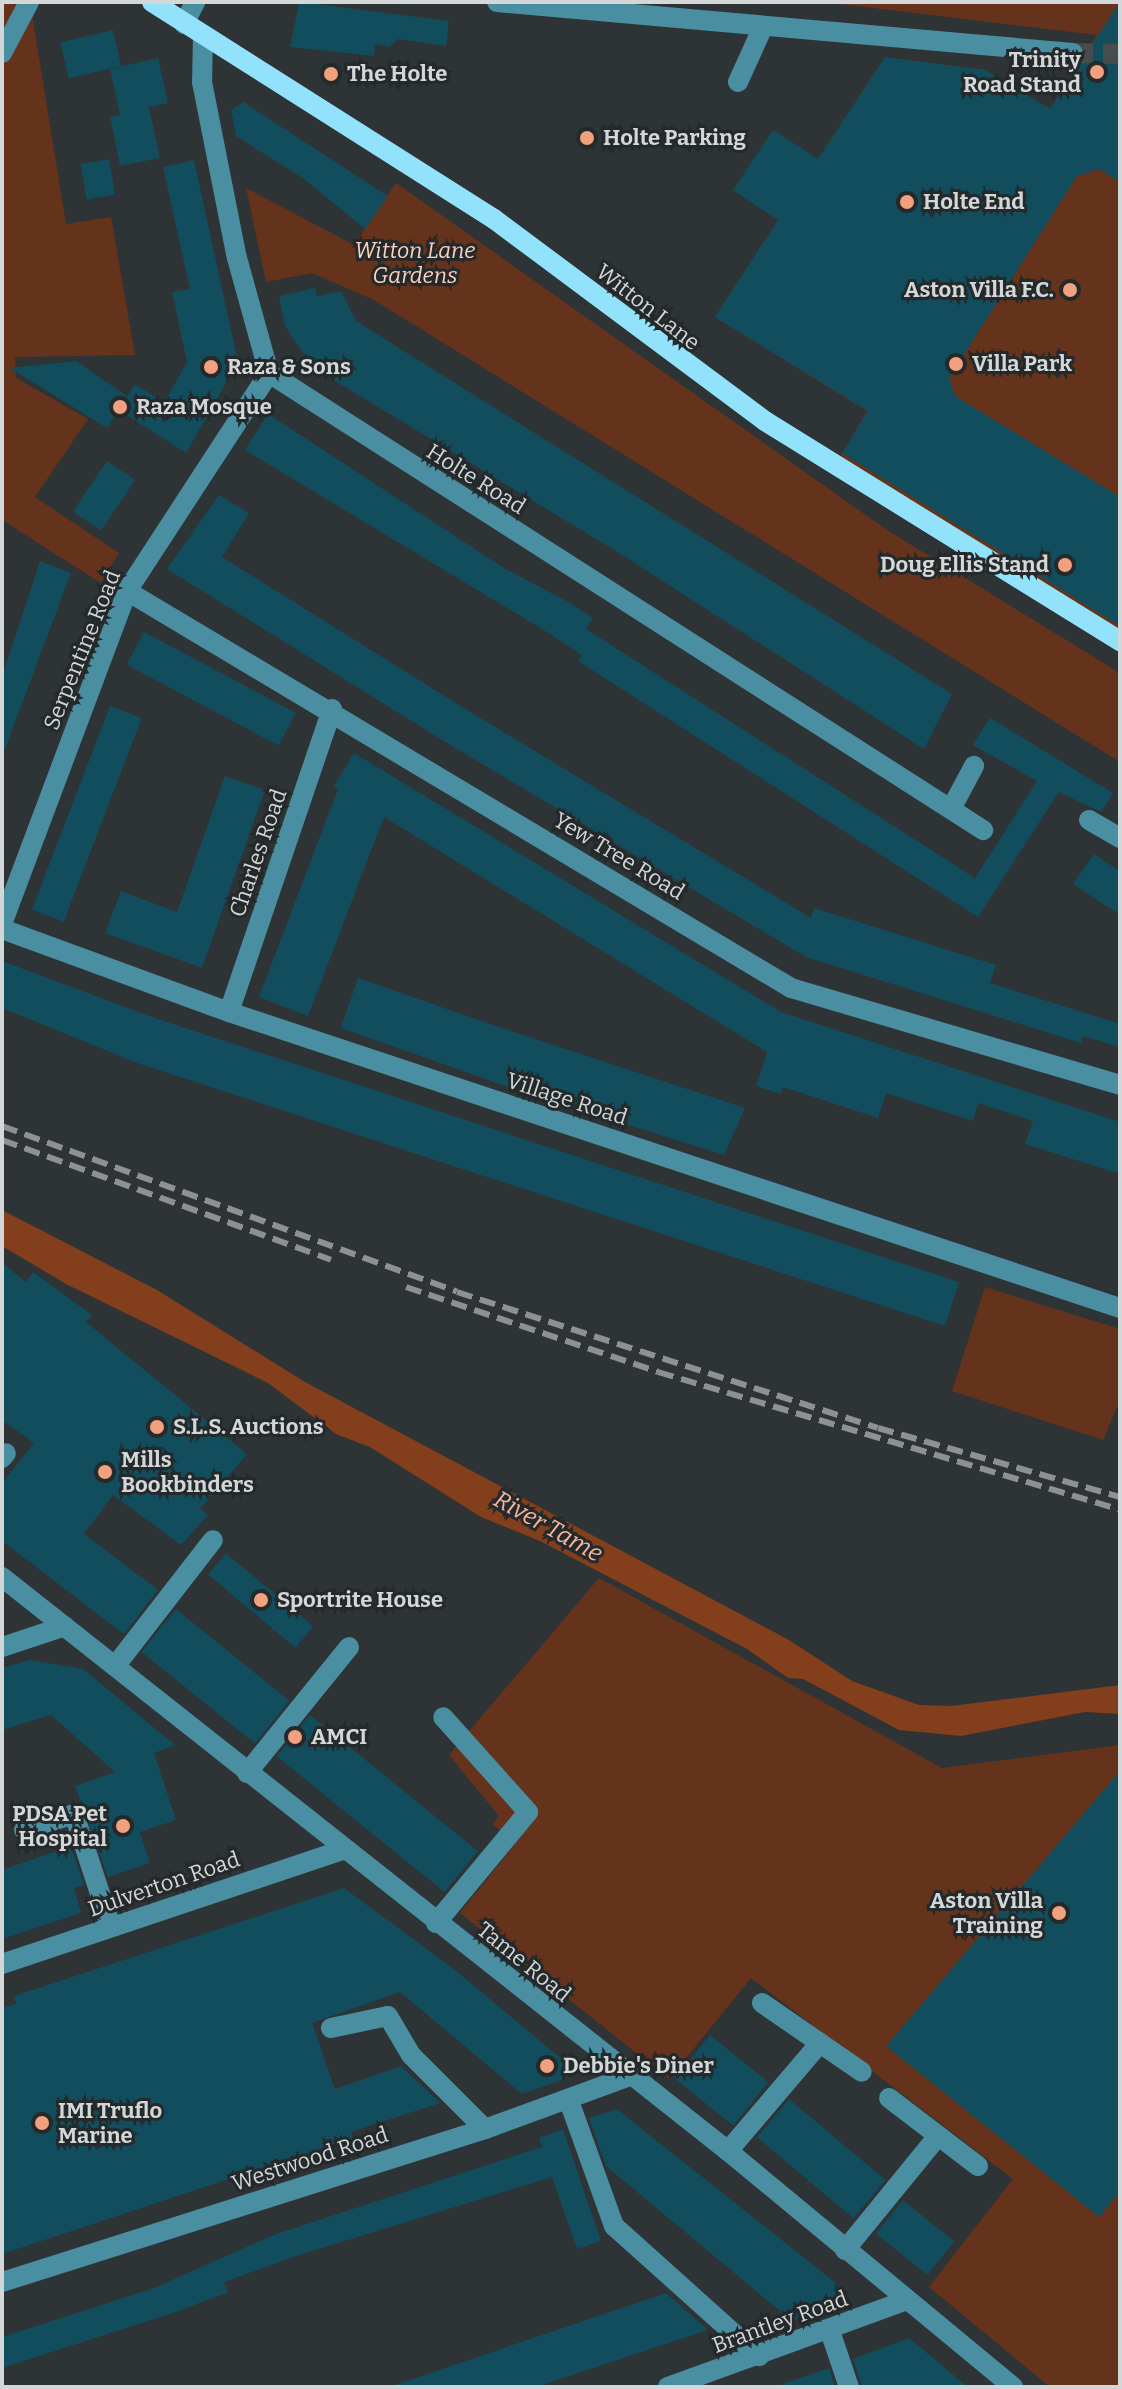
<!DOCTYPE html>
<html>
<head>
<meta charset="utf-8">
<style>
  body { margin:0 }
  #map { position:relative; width:1122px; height:2389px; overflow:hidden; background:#2e3335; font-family:Bitter,serif }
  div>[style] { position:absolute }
  .green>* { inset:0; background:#65331b }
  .water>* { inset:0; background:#833e1c }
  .building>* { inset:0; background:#124d5d; transform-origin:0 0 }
  .minor-tunnel>* { height:20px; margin-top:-10px; transform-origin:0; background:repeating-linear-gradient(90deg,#474c4d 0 20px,transparent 0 30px) }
  .minor>* { height:20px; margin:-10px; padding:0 10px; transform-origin:10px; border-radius:10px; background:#4a8ea2 }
  .major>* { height:20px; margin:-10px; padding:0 10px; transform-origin:10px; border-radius:10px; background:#93e2fb }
  .rail>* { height:6px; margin-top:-3px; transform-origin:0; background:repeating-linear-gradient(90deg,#8d9192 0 16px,transparent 0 24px) }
  .dots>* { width:22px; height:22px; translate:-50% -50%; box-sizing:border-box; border:4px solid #24292b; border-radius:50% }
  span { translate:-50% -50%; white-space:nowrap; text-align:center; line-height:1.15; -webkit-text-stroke:6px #24292b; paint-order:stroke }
  .poi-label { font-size:22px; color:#d4d7d8; font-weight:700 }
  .right { translate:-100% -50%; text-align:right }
  .left { translate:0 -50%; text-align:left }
  .park-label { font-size:22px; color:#fcd1bf; font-style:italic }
  .street-label { font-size:22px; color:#d4d7d8 }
  .water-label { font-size:24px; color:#f5b79c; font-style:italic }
  .frame { position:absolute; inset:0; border:4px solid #d4d7d8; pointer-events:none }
</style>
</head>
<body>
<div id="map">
  <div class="green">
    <i style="clip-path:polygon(2px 2px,30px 2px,66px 224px,111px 217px,135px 355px,15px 357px,16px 378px,88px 419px,35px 497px,119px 553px,101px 583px,2px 520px)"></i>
    <i style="clip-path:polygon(823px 2px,1120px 2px,1120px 633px,839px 459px,867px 411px,715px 317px,885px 57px,985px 70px,1050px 109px,1097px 35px)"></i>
    <i style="clip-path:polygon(396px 183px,887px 530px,1120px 673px,1120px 762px,374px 300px,312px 273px,266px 282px,246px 188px,354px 245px)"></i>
    <i style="clip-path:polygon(985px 1287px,1120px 1329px,1120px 1400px,1103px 1440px,952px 1391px)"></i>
    <i style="clip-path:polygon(599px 1578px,942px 1768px,1120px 1745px,1120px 2387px,1050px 2387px,929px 2287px,1013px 2179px,751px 1978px,669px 2079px,460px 1913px,515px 1844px,493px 1824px,499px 1816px,449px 1755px)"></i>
  </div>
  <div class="water">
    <i style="clip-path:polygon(2px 1210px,157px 1290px,305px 1382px,789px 1640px,852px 1681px,919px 1705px,951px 1706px,1120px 1685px,1120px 1714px,1085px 1712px,961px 1736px,899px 1730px,803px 1679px,788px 1678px,747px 1649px,540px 1541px,481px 1517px,370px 1447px,336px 1434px,268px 1383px,66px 1284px,2px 1246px)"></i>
  </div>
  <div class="building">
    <i style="clip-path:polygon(299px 2px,449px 21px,446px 46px,398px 39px,389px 47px,375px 44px,374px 56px,290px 47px)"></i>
    <i style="clip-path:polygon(1120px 2px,1120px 182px,1099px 169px,1077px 176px,949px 378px,955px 396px,1120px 497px,1120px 626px,842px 453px,868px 411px,715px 317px,778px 220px,733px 190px,773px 130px,818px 159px,885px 57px,985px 70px,1050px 109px)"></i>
    <i style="left:113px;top:30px;width:37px;height:54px;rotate:77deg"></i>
    <i style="clip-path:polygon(158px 58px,168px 103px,149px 107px,160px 158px,120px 166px,110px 117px,120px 115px,110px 69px)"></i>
    <i style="clip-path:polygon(243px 102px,388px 196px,365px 229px,304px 179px,236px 136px,231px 110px)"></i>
    <i style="left:109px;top:159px;width:36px;height:29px;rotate:80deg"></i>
    <i style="clip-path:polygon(194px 160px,238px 362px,186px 453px,119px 410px,107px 428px,10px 368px,76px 361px,127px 396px,120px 408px,135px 384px,164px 403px,187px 362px,172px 292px,190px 289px,163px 167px)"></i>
    <i style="clip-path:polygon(315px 288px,317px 296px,341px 291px,356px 321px,952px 694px,924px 749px,616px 551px,312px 367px,285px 326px,279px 296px)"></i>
    <i style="clip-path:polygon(268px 414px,504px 568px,570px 603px,593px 618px,586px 629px,975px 878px,1037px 781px,973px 745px,990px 718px,1113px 793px,1101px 812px,1059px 792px,978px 917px,578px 661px,582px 655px,542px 629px,245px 450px)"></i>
    <i style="left:107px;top:461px;width:34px;height:61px;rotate:34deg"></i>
    <i style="clip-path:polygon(219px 495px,249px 513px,222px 557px,467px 710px,811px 918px,814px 908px,996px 965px,990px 983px,1120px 1024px,1120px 1047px,1083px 1036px,1081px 1043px,806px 957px,447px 743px,167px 569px)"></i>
    <i style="clip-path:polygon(40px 561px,71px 573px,2px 757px,2px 676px)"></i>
    <i style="left:144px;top:632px;width:172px;height:37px;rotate:28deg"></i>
    <i style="left:110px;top:706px;width:34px;height:218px;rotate:21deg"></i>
    <i style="clip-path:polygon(354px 753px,781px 1012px,1120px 1122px,1120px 1174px,1025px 1144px,1033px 1121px,978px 1103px,973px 1121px,886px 1093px,878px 1118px,783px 1087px,781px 1094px,756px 1086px,767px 1052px,384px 817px,308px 1016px,259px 997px,338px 789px,334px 786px)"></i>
    <i style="clip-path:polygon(225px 776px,265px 790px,202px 968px,105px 933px,121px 891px,177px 912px)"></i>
    <i style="clip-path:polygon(1094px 854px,1120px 871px,1120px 915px,1073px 884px)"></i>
    <i style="clip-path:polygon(2px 961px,152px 1017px,959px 1282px,945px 1326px,137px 1063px,2px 1008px)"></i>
    <i style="clip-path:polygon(358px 978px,496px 1026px,745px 1108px,724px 1155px,508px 1087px,341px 1028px)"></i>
    <i style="clip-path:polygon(2px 1263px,26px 1282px,33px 1272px,92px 1315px,86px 1322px,247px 1454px,200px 1509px,208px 1515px,181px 1545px,113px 1495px,84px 1534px,158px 1590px,124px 1634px,2px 1541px,2px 1483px,34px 1443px,2px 1420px)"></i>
    <i style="left:226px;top:1553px;width:114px;height:28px;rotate:40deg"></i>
    <i style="left:176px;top:1609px;width:146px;height:55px;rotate:39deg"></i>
    <i style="clip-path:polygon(30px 1660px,83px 1669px,175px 1745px,154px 1753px,176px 1820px,140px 1832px,150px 1863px,108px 1877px,75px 1786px,115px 1772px,51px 1715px,2px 1730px,2px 1668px)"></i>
    <i style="left:310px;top:1715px;width:216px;height:53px;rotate:39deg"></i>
    <i style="clip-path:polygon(1120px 1771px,1120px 2191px,1099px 2217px,886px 2046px)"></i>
    <i style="clip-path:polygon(71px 1846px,84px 1885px,74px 1888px,81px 1913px,2px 1939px,2px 1870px)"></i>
    <i style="clip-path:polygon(344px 1888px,455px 1970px,570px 2066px,562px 2080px,522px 2094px,400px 1992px,312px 2023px,335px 2089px,401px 2066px,440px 2103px,351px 2132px,353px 2138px,2px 2254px,2px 2008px,16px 2004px,14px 1996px)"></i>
    <i style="left:710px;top:2035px;width:75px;height:56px;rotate:39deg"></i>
    <i style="left:789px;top:2099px;width:126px;height:50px;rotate:40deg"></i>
    <i style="clip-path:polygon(617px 2109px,842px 2288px,834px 2307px,792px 2321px,606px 2166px,589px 2118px)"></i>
    <i style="clip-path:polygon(563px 2129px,601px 2241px,577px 2249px,552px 2177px,296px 2256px,224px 2282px,228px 2292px,176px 2312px,2px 2368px,2px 2337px,154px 2288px,276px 2234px,542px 2147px,539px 2138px)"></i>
    <i style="left:903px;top:2200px;width:66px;height:43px;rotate:39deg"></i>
    <i style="clip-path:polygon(666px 2293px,708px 2330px,536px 2387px,389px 2387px)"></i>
    <i style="clip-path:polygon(909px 2338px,968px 2387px,862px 2387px,853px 2359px)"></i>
    <i style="clip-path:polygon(829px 2368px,835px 2387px,782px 2387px,782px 2384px)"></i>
  </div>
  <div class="minor-tunnel">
    <i style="left:1073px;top:53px;width:47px;rotate:1.2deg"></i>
  </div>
  <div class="minor">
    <i style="left:497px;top:2px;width:578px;rotate:5.06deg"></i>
    <i style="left:184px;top:24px;width:25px;rotate:-63deg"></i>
    <i style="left:203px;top:36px;width:46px;rotate:91.2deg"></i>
    <i style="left:202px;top:82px;width:179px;rotate:78.8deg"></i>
    <i style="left:237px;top:258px;width:119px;rotate:74.5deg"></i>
    <i style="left:269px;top:373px;width:848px;rotate:32.62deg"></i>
    <i style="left:2px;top:53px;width:58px;rotate:-62.1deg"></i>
    <i style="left:738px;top:82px;width:60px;rotate:-65.6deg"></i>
    <i style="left:127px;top:591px;width:774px;rotate:30.87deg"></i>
    <i style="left:791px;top:988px;width:343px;rotate:16.4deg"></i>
    <i style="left:951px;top:809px;width:49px;rotate:-61.9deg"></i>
    <i style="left:1089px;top:820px;width:36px;rotate:30deg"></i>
    <i style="left:2px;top:924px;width:356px;rotate:-69.4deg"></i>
    <i style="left:127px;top:591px;width:260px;rotate:-56.9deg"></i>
    <i style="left:2px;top:929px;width:242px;rotate:20.1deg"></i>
    <i style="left:229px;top:1012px;width:939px;rotate:18.38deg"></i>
    <i style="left:229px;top:1012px;width:320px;rotate:-71.2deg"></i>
    <i style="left:2px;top:1458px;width:6px;rotate:-51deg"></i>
    <i style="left:2px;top:1577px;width:926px;rotate:38.33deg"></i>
    <i style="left:728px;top:2151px;width:370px;rotate:39.6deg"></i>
    <i style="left:2px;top:1647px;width:66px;rotate:-18.4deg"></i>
    <i style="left:116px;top:1665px;width:158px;rotate:-52.2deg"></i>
    <i style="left:247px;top:1773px;width:162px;rotate:-51deg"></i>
    <i style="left:24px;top:1830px;width:52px;rotate:-17.7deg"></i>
    <i style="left:74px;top:1814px;width:119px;rotate:71.9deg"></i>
    <i style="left:436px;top:1923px;width:144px;rotate:-50.3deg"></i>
    <i style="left:528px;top:1812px;width:127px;rotate:-131.8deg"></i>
    <i style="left:2px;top:1964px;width:359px;rotate:-18.5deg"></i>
    <i style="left:762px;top:2003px;width:121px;rotate:34.6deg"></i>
    <i style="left:331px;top:2028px;width:58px;rotate:-11.9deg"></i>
    <i style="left:388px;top:2016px;width:45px;rotate:59.5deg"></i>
    <i style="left:411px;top:2055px;width:105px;rotate:45deg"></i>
    <i style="left:889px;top:2098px;width:112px;rotate:37.4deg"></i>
    <i style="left:569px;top:2101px;width:133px;rotate:70.2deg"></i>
    <i style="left:614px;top:2226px;width:195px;rotate:41.9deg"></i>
    <i style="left:728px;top:2151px;width:142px;rotate:-49.6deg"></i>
    <i style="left:845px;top:2250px;width:146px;rotate:-50.8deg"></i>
    <i style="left:2px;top:2282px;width:507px;rotate:-17.58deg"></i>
    <i style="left:485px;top:2129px;width:154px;rotate:-20.1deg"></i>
    <i style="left:830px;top:2331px;width:59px;rotate:71.3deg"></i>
    <i style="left:668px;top:2387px;width:254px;rotate:-20deg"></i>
  </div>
  <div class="major">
    <i style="left:152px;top:2px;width:405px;rotate:32.4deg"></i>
    <i style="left:494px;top:219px;width:338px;rotate:36.7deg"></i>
    <i style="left:765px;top:421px;width:418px;rotate:31.8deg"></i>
  </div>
  <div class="rail">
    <i style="left:2px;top:1126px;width:484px;rotate:20deg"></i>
    <i style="left:457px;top:1292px;width:442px;rotate:17.9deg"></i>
    <i style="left:878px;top:1428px;width:252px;rotate:15.9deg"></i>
    <i style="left:2px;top:1140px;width:350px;rotate:20deg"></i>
    <i style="left:406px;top:1287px;width:266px;rotate:18.6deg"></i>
    <i style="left:658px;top:1372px;width:482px;rotate:16.6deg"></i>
  </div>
  <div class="dots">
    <i style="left:1097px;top:72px;background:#f1a17d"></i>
    <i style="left:331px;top:74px;background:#f1a17d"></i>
    <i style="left:587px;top:138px;background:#f1a17d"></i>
    <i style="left:907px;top:202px;background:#f1a17d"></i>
    <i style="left:1070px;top:290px;background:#f1a17d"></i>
    <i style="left:956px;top:364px;background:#f1a17d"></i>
    <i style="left:211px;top:367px;background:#f1a17d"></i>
    <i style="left:120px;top:407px;background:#f1a17d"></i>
    <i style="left:1065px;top:565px;background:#f1a17d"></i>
    <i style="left:157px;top:1427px;background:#f1a17d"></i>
    <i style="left:105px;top:1472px;background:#f1a17d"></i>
    <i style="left:261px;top:1600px;background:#f1a17d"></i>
    <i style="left:295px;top:1737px;background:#f1a17d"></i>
    <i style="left:123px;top:1826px;background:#f1a17d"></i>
    <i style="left:1059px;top:1913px;background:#f1a17d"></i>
    <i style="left:547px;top:2066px;background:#f1a17d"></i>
    <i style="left:42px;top:2123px;background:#f1a17d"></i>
  </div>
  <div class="poi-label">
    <span class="right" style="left:1081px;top:72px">Trinity<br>Road Stand</span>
    <span class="left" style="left:347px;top:74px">The Holte</span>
    <span class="left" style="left:603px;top:138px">Holte Parking</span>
    <span class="left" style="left:923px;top:202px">Holte End</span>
    <span class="right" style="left:1054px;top:290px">Aston Villa F.C.</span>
    <span class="left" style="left:972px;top:364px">Villa Park</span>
    <span class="left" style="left:227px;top:367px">Raza &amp; Sons</span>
    <span class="left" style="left:136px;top:407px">Raza Mosque</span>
    <span class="right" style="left:1049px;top:565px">Doug Ellis Stand</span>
    <span class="left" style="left:173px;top:1427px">S.L.S. Auctions</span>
    <span class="left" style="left:121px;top:1472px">Mills<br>Bookbinders</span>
    <span class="left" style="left:277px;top:1600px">Sportrite House</span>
    <span class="left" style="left:311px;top:1737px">AMCI</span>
    <span class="right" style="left:107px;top:1826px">PDSA Pet<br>Hospital</span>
    <span class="right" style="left:1043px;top:1913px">Aston Villa<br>Training</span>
    <span class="left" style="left:563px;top:2066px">Debbie's Diner</span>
    <span class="left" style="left:58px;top:2123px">IMI Truflo<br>Marine</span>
  </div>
  <div class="park-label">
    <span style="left:415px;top:263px">Witton Lane<br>Gardens</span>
  </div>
  <div class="street-label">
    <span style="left:648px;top:307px;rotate:38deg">Witton Lane</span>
    <span style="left:476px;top:479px;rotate:32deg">Holte Road</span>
    <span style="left:82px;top:650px;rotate:-68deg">Serpentine Road</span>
    <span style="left:258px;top:853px;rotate:-71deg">Charles Road</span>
    <span style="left:619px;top:856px;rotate:31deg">Yew Tree Road</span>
    <span style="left:567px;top:1099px;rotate:18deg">Village Road</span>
    <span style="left:164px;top:1884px;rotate:-19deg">Dulverton Road</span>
    <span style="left:524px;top:1962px;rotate:39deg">Tame Road</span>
    <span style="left:310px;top:2159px;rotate:-18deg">Westwood Road</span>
    <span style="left:780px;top:2322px;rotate:-20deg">Brantley Road</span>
  </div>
  <div class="water-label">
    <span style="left:548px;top:1527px;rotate:29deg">River Tame</span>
  </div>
  <div class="frame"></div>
</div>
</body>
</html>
